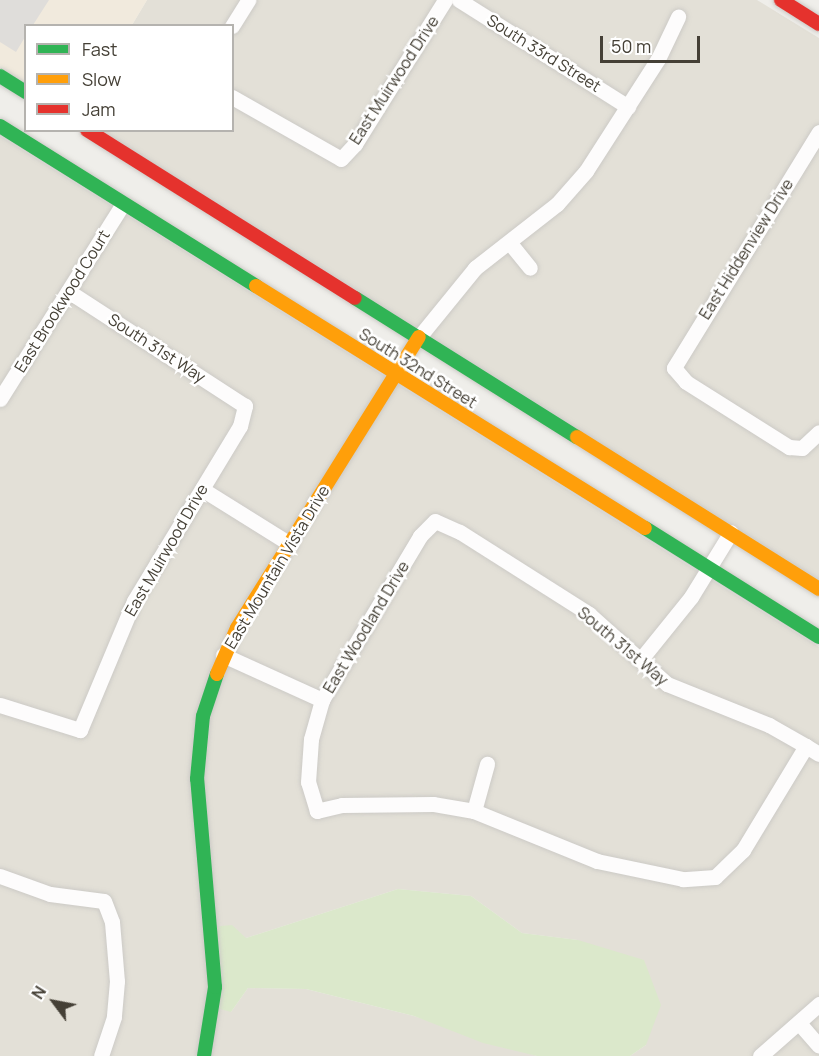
<!DOCTYPE html>
<html>
<head>
<meta charset="utf-8">
<style>
  body { margin:0 }
  #map { position:relative; width:819px; height:1056px; overflow:hidden; background:#efeeea; font-family:Manrope,sans-serif }
  div>[style] { position:absolute }
  .residential>* { inset:0; background:#e3e0d7 }
  .commercial>* { inset:0; background:#f1eadd }
  .green>* { inset:0; background:#dbe8cb }
  .parking>* { inset:0; background:#dfddda }
  .roads { filter:drop-shadow(0 0 2px #cccac6) drop-shadow(0 0 2px #cccac6) }
  .street>* { height:15px; margin:-7.5px; padding:0 7.5px; transform-origin:7.5px; border-radius:7.5px; background:#fdfcfc }
  .fast>* { height:14px; margin:-7px; padding:0 7px; transform-origin:7px; border-radius:7px; background:#30b455 }
  .slow>* { height:14px; margin:-7px; padding:0 7px; transform-origin:7px; border-radius:7px; background:#ff9f0a }
  .jam>* { height:14px; margin:-7px; padding:0 7px; transform-origin:7px; border-radius:7px; background:#e5322d }
  span { translate:-50% -50%; white-space:nowrap; text-align:center; line-height:1.15; -webkit-text-stroke:5px #fff; paint-order:stroke }
  .street-label { font-size:16px; color:#454036 }
  .legend { position:absolute; left:24px; top:24px; width:210px; height:108px; box-sizing:border-box; background:#fff; border:2px solid #b5b3af; margin:0; padding:8px 10px; list-style:none; font-size:18px; color:#454036 }
  .legend li { display:flex; align-items:center; gap:12px; height:30px }
  .legend b { width:30px; border:2px solid #b5b3af }
  .north { position:absolute; left:24px; top:972px; width:60px; height:60px; -webkit-text-stroke:4px #fff; paint-order:stroke; rotate:302deg; font-size:16px; font-weight:700; line-height:24px; text-align:center; color:#454036 }
  .north::after { content:''; display:block; margin:auto; width:21px; height:27px; background:#454036; clip-path:polygon(50% 0,100% 100%,50% 72%,0 100%) }
  .scale { position:absolute; left:600px; top:36px; width:100px; height:27px; box-sizing:border-box; border:3px solid #454036; border-top:0; padding-left:8px; font-size:18px; line-height:21px; white-space:nowrap; color:#454036; -webkit-text-stroke:4px #fff; paint-order:stroke }
</style>
</head>
<body>
<div id="map">
  <div class="residential">
    <i style="clip-path:polygon(147px 0,757px 0,819px 38px,819px 580px,102px 131px,232px 130px,232px 26px,132px 25px)"></i>
    <i style="clip-path:polygon(0 136px,819px 647px,819px 1056px,630px 1056px,646px 1045px,578px 940px,522px 933px,471px 896px,398px 889px,246px 938px,231px 1012px,248px 988px,306px 989px,414px 1016px,537px 1056px,0 1056px)"></i>
  </div>
  <div class="commercial">
    <i style="clip-path:polygon(0 0,147px 0,132px 25px,26px 26px,25px 83px,0 67px)"></i>
  </div>
  <div class="green">
    <i style="clip-path:polygon(398px 889px,471px 896px,522px 933px,578px 940px,644px 960px,661px 1005px,646px 1045px,630px 1056px,537px 1056px,483px 1043px,414px 1016px,306px 989px,248px 988px,231px 1012px,213px 1007px,210px 927px,232px 925px,246px 938px)"></i>
  </div>
  <div class="parking">
    <i style="clip-path:polygon(0 0,49px 0,33px 25px,26px 26px,25px 37px,16px 52px,0 42px)"></i>
  </div>
  <div class="roads">
    <div class="street">
      <i style="left:459px;top:0;width:200px;rotate:32.3deg"></i>
      <i style="left:232px;top:26px;width:31px;rotate:-58deg"></i>
      <i style="left:232px;top:97px;width:125px;rotate:29.6deg"></i>
      <i style="left:341px;top:159px;width:21px;rotate:-47deg"></i>
      <i style="left:355px;top:144px;width:170px;rotate:-58deg"></i>
      <i style="left:819px;top:132px;width:277px;rotate:121.6deg"></i>
      <i style="left:674px;top:368px;width:18px;rotate:49deg"></i>
      <i style="left:686px;top:382px;width:122px;rotate:32.3deg"></i>
      <i style="left:789px;top:447px;width:13px;rotate:4deg"></i>
      <i style="left:802px;top:448px;width:23px;rotate:-43deg"></i>
      <i style="left:509px;top:242px;width:33px;rotate:51deg"></i>
      <i style="left:419px;top:337px;width:89px;rotate:-50.9deg"></i>
      <i style="left:475px;top:268px;width:104px;rotate:-38deg"></i>
      <i style="left:557px;top:204px;width:44px;rotate:-48.7deg"></i>
      <i style="left:586px;top:171px;width:133px;rotate:-57.3deg"></i>
      <i style="left:658px;top:59px;width:47px;rotate:-64.5deg"></i>
      <i style="left:0;top:399px;width:231px;rotate:-57.8deg"></i>
      <i style="left:202px;top:489px;width:104px;rotate:32deg"></i>
      <i style="left:223px;top:655px;width:109px;rotate:24.4deg"></i>
      <i style="left:641px;top:659px;width:80px;rotate:-51.1deg"></i>
      <i style="left:691px;top:597px;width:76px;rotate:-58.4deg"></i>
      <i style="left:0;top:705px;width:84px;rotate:17.4deg"></i>
      <i style="left:80px;top:730px;width:140px;rotate:-67.3deg"></i>
      <i style="left:134px;top:601px;width:205px;rotate:-58.8deg"></i>
      <i style="left:240px;top:426px;width:21px;rotate:-76deg"></i>
      <i style="left:245px;top:406px;width:211px;rotate:-147deg"></i>
      <i style="left:806px;top:746px;width:122px;rotate:121.2deg"></i>
      <i style="left:743px;top:850px;width:39px;rotate:136deg"></i>
      <i style="left:715px;top:877px;width:32px;rotate:176deg"></i>
      <i style="left:683px;top:879px;width:88px;rotate:-168.2deg"></i>
      <i style="left:597px;top:861px;width:133px;rotate:-157.9deg"></i>
      <i style="left:474px;top:811px;width:42px;rotate:-170.3deg"></i>
      <i style="left:433px;top:804px;width:91px;rotate:179.4deg"></i>
      <i style="left:342px;top:805px;width:26px;rotate:167deg"></i>
      <i style="left:317px;top:811px;width:30px;rotate:-107deg"></i>
      <i style="left:308px;top:782px;width:43px;rotate:-86deg"></i>
      <i style="left:311px;top:739px;width:41px;rotate:-74.2deg"></i>
      <i style="left:322px;top:700px;width:191px;rotate:-59.1deg"></i>
      <i style="left:420px;top:536px;width:21px;rotate:-45deg"></i>
      <i style="left:435px;top:521px;width:27px;rotate:24deg"></i>
      <i style="left:460px;top:532px;width:153px;rotate:32.4deg"></i>
      <i style="left:589px;top:614px;width:105px;rotate:41.9deg"></i>
      <i style="left:667px;top:684px;width:110px;rotate:21.9deg"></i>
      <i style="left:769px;top:725px;width:43px;rotate:29.6deg"></i>
      <i style="left:806px;top:746px;width:15px;rotate:32deg"></i>
      <i style="left:474px;top:811px;width:49px;rotate:-74.5deg"></i>
      <i style="left:0;top:876px;width:53px;rotate:19.8deg"></i>
      <i style="left:50px;top:894px;width:54px;rotate:7.4deg"></i>
      <i style="left:104px;top:901px;width:22px;rotate:69deg"></i>
      <i style="left:112px;top:922px;width:59px;rotate:85.2deg"></i>
      <i style="left:117px;top:981px;width:36px;rotate:95deg"></i>
      <i style="left:114px;top:1017px;width:41px;rotate:108.4deg"></i>
      <i style="left:799px;top:1023px;width:30px;rotate:49deg"></i>
      <i style="left:760px;top:1056px;width:79px;rotate:-41.4deg"></i>
    </div>
    <div class="fast">
      <i style="left:0;top:76px;width:31px;rotate:32deg"></i>
      <i style="left:0;top:126px;width:302px;rotate:32deg"></i>
      <i style="left:355px;top:298px;width:262px;rotate:32.1deg"></i>
      <i style="left:645px;top:528px;width:205px;rotate:32.1deg"></i>
      <i style="left:204px;top:1056px;width:70px;rotate:-80.9deg"></i>
      <i style="left:215px;top:987px;width:209px;rotate:-94.9deg"></i>
      <i style="left:197px;top:779px;width:63px;rotate:-84.6deg"></i>
      <i style="left:203px;top:716px;width:44px;rotate:-71.6deg"></i>
    </div>
    <div class="slow">
      <i style="left:256px;top:286px;width:458px;rotate:31.9deg"></i>
      <i style="left:577px;top:437px;width:286px;rotate:32.1deg"></i>
      <i style="left:217px;top:674px;width:50px;rotate:-66.5deg"></i>
      <i style="left:237px;top:628px;width:343px;rotate:-58deg"></i>
    </div>
    <div class="jam">
      <i style="left:781px;top:0;width:45px;rotate:32.3deg"></i>
      <i style="left:87px;top:130px;width:316px;rotate:32.1deg"></i>
    </div>
  </div>
  <div class="street-label">
    <span style="left:544px;top:53px;rotate:32deg">South 33rd Street</span>
    <span style="left:394px;top:80px;rotate:-57deg">East Muirwood Drive</span>
    <span style="left:746px;top:249px;rotate:-58deg">East Hiddenview Drive</span>
    <span style="left:62px;top:301px;rotate:-58deg">East Brookwood Court</span>
    <span style="left:157px;top:348px;rotate:33deg">South 31st Way</span>
    <span style="left:418px;top:368px;rotate:32deg">South 32nd Street</span>
    <span style="left:166px;top:550px;rotate:-60deg">East Muirwood Drive</span>
    <span style="left:277px;top:567px;rotate:-59deg">East Mountain Vista Drive</span>
    <span style="left:366px;top:627px;rotate:-59deg">East Woodland Drive</span>
    <span style="left:623px;top:646px;rotate:40deg">South 31st Way</span>
  </div>
  <ul class="legend">
  <li><b style="height:8px;background:#30b455"></b>Fast</li>
  <li><b style="height:8px;background:#ff9f0a"></b>Slow</li>
  <li><b style="height:8px;background:#e5322d"></b>Jam</li>
  </ul>
  <div class="north">N</div>
  <div class="scale">50 m</div>
</div>
</body>
</html>
